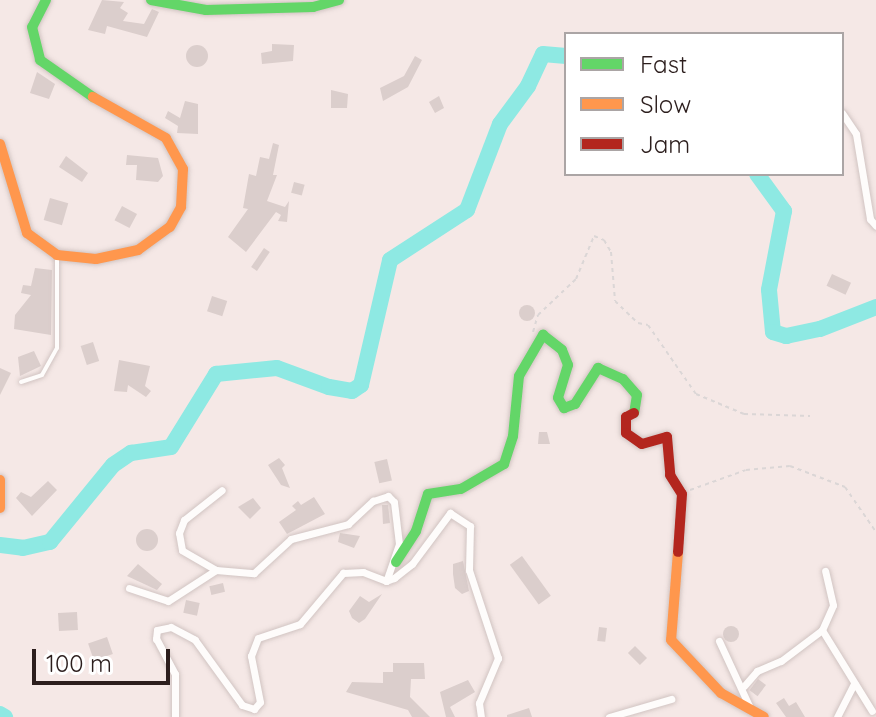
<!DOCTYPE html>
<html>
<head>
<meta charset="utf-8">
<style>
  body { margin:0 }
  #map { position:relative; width:876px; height:717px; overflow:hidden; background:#f5e8e6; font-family:Quicksand,sans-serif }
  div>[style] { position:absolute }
  .river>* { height:16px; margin:-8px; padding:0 8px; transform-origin:8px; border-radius:8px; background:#8ee9e3 }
  .building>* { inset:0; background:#dbcecc; transform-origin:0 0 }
  .round { border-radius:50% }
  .path>* { height:2px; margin-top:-1px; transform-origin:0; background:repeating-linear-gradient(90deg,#dbd6d6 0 4px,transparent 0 8px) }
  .roads { filter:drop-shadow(0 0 2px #d1c4c2) drop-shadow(0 0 2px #d1c4c2) }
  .lane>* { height:4px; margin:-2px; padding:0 2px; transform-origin:2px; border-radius:2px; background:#fefcfb }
  .street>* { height:7px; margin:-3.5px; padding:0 3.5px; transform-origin:3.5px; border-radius:3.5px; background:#fefcfb }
  .fast>* { height:10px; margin:-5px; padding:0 5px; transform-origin:5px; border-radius:5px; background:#63d668 }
  .slow>* { height:10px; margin:-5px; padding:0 5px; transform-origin:5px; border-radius:5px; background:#ff974d }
  .jam>* { height:10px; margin:-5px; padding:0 5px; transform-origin:5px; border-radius:5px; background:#b3261e }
  span { translate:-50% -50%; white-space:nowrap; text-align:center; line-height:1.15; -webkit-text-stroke:6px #fff; paint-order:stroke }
  .legend { position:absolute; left:564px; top:32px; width:280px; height:144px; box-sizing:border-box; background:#fff; border:2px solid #aba5a5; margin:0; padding:10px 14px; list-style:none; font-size:24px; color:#2c1e1d }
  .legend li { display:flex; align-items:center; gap:16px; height:40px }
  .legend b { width:40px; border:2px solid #aba5a5 }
  .scale { position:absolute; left:32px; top:649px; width:138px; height:36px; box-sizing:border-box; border:4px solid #2c1e1d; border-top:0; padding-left:10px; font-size:24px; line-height:28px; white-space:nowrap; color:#2c1e1d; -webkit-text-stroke:6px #fff; paint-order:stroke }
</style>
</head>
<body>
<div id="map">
  <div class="river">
    <i style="left:757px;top:174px;width:46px;rotate:53.9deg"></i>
    <i style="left:784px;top:211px;width:80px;rotate:100.8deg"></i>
    <i style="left:769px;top:290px;width:42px;rotate:84.6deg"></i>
    <i style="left:773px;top:332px;width:14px;rotate:17deg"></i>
    <i style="left:786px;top:336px;width:35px;rotate:-12deg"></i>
    <i style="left:820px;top:329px;width:60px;rotate:-21.4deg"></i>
    <i style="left:0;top:545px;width:23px;rotate:7deg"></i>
    <i style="left:23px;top:548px;width:28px;rotate:-13deg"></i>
    <i style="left:50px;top:542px;width:99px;rotate:-50.7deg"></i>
    <i style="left:113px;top:465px;width:22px;rotate:-34deg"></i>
    <i style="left:131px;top:453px;width:40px;rotate:-8.5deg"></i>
    <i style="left:171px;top:447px;width:86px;rotate:-58.3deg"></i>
    <i style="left:216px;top:374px;width:61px;rotate:-5.6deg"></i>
    <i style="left:277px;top:368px;width:55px;rotate:20.1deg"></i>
    <i style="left:329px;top:387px;width:23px;rotate:10deg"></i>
    <i style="left:352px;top:391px;width:11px;rotate:-34deg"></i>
    <i style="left:361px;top:385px;width:128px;rotate:-76.9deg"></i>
    <i style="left:390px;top:260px;width:92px;rotate:-33deg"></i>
    <i style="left:467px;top:210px;width:92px;rotate:-69deg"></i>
    <i style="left:500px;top:124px;width:47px;rotate:-53.6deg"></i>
    <i style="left:528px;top:86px;width:35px;rotate:-65deg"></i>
    <i style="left:543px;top:54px;width:23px;rotate:5deg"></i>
    <i style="left:0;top:714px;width:6px;rotate:31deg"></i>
  </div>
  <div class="building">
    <i style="clip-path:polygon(102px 0,124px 2px,120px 8px,128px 13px,123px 21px,144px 24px,152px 9px,159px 12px,147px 37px,107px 26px,105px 34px,88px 30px)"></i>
    <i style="clip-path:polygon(272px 44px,294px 45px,293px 61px,262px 64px,261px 53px,272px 51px)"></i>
    <i class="round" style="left:186px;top:45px;width:22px;height:22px"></i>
    <i style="clip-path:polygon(415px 56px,422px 60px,408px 87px,383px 101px,380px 88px,404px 76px)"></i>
    <i style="clip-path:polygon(37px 72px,55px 84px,49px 99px,30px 93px)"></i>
    <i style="clip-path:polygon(331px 90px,348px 94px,347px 108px,331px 108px)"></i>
    <i style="clip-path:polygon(439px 96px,444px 108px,435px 113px,429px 102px)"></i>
    <i style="clip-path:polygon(185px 101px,198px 104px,198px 134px,177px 133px,178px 126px,165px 118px,168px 111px,180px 118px)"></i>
    <i style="clip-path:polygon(273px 143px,279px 145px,273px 175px,277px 175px,267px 201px,285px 207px,289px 201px,287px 222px,278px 221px,281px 215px,276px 212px,246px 252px,228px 237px,248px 209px,243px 208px,249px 174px,256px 176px,260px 157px,269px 159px)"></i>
    <i style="clip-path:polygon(127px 155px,158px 158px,163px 176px,158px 182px,136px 180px,137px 165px,126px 165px)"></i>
    <i style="clip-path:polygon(66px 156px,88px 173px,82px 182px,59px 167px)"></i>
    <i style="left:294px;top:182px;width:11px;height:11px;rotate:15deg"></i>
    <i style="left:50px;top:198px;width:19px;height:23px;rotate:16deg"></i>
    <i style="left:122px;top:206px;width:17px;height:16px;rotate:28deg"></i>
    <i style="left:264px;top:248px;width:7px;height:23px;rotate:34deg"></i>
    <i style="clip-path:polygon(35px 268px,52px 270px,51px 335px,14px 329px,15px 315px,31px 295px,21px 293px,23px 285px,31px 286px)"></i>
    <i style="left:832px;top:274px;width:21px;height:13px;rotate:25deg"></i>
    <i style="left:212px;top:296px;width:16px;height:16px;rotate:18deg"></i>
    <i class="round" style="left:519px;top:305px;width:16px;height:16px"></i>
    <i style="left:93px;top:342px;width:20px;height:13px;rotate:72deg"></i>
    <i style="clip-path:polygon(34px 351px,41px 366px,20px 376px,18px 357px)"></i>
    <i style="clip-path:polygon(119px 360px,150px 366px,145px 386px,151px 391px,146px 397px,128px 385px,127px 392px,114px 391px)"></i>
    <i style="clip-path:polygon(0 368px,11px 373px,0 395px)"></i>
    <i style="clip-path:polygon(539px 432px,547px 432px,550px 444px,538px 444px)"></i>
    <i style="clip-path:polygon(279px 458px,285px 465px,282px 468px,290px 488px,281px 485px,268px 465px)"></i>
    <i style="left:387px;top:459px;width:22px;height:13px;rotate:77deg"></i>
    <i style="clip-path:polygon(48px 481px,57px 490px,32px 516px,16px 498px,21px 492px,31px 497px)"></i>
    <i style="clip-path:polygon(314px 497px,325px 514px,287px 534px,279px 522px,296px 510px,292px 506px,298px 501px,301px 505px)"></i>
    <i style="clip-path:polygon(253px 498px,261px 508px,250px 519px,238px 507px)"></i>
    <i style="clip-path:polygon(382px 505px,388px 505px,390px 523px,383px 524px)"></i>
    <i class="round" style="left:136px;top:529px;width:22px;height:22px"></i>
    <i style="clip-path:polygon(340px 533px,360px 536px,354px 548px,338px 542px)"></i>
    <i style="left:522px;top:556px;width:49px;height:15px;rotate:54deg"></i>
    <i style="clip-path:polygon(463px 561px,469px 591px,462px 594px,455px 588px,453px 574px,453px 564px)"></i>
    <i style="clip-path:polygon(138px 564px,162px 584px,157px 590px,127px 576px)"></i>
    <i style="left:223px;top:583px;width:9px;height:14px;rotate:77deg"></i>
    <i style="clip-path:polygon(382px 594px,365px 619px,359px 623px,352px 618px,349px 611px,360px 596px,369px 602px)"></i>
    <i style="left:186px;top:600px;width:14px;height:13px;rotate:12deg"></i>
    <i style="left:77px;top:612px;width:18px;height:19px;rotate:87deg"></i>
    <i class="round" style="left:723px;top:626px;width:16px;height:16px"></i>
    <i style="left:599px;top:627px;width:8px;height:14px;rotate:7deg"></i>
    <i style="left:107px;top:637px;width:18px;height:20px;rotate:71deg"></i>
    <i style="left:635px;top:646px;width:17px;height:10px;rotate:45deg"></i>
    <i style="clip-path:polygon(393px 663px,424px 663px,425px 679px,411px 679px,410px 697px,430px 717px,412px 717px,408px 710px,346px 692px,352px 682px,383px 683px,383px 672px,393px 672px)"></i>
    <i style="left:758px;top:679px;width:10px;height:14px;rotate:37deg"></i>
    <i style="clip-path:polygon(468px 680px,475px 692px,450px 707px,455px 717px,446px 717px,440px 692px)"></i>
    <i style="clip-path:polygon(784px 698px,789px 706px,796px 702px,805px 717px,786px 717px,776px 703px)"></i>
    <i style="clip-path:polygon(529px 708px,532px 717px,507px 717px,507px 715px)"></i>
  </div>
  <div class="path">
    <i style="left:533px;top:332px;width:18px;rotate:-74deg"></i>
    <i style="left:538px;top:315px;width:52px;rotate:-43.5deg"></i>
    <i style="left:576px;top:279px;width:47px;rotate:-67.3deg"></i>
    <i style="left:594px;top:236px;width:11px;rotate:22deg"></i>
    <i style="left:604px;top:240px;width:14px;rotate:60deg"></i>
    <i style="left:611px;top:252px;width:49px;rotate:85.3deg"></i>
    <i style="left:615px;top:301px;width:32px;rotate:44deg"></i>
    <i style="left:638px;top:323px;width:10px;rotate:11deg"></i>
    <i style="left:648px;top:325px;width:84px;rotate:55.2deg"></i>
    <i style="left:696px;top:394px;width:52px;rotate:22.6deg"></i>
    <i style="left:744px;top:414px;width:66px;rotate:1.7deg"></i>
    <i style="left:690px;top:490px;width:59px;rotate:-19.7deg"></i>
    <i style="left:746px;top:470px;width:44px;rotate:-5.2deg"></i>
    <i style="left:790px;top:466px;width:59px;rotate:20.9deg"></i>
    <i style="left:845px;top:487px;width:55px;rotate:55.4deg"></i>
  </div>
  <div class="roads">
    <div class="lane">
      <i style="left:21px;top:382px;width:22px;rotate:-18deg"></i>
      <i style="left:42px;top:375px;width:31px;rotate:-61deg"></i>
      <i style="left:57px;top:348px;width:90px;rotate:-90deg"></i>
    </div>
    <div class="street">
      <i style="left:842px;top:113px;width:25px;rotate:56deg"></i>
      <i style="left:856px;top:134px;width:86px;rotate:80.6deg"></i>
      <i style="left:870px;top:219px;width:9px;rotate:49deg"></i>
      <i style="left:216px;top:570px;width:39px;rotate:-150deg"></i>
      <i style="left:182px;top:550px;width:17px;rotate:-100deg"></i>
      <i style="left:179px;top:533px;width:14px;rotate:-69deg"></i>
      <i style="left:184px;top:520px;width:48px;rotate:-38.3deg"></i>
      <i style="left:129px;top:588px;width:41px;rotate:18.4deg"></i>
      <i style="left:168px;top:601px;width:57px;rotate:-32.9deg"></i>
      <i style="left:216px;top:570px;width:38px;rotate:5deg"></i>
      <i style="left:254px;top:573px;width:50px;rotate:-42.6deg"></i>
      <i style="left:291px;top:539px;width:59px;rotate:-14.7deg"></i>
      <i style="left:348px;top:524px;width:34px;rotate:-43deg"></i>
      <i style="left:373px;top:501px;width:16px;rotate:-18deg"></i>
      <i style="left:388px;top:496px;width:8px;rotate:45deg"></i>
      <i style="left:394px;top:502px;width:42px;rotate:83.2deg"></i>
      <i style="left:399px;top:544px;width:39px;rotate:109deg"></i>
      <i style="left:822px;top:630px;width:95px;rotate:58.3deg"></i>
      <i style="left:719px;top:641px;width:76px;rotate:65.1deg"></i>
      <i style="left:744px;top:686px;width:20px;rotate:-49deg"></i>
      <i style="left:757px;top:671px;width:26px;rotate:-23deg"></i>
      <i style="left:781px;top:661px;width:51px;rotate:-37.1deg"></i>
      <i style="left:822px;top:630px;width:27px;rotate:-66deg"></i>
      <i style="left:833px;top:605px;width:35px;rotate:-103deg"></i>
      <i style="left:175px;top:717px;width:43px;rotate:-90deg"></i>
      <i style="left:175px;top:674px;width:40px;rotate:-118deg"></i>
      <i style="left:156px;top:639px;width:9px;rotate:-84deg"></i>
      <i style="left:157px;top:630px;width:14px;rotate:-12deg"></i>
      <i style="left:171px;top:627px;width:27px;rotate:28deg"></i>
      <i style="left:195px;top:640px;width:80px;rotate:54.1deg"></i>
      <i style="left:242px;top:705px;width:13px;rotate:18deg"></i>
      <i style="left:254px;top:709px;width:9px;rotate:-49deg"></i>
      <i style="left:260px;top:702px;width:47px;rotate:-101.1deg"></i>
      <i style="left:251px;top:656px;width:19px;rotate:-69deg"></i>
      <i style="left:258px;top:638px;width:44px;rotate:-18.4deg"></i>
      <i style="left:300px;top:624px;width:67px;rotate:-49.9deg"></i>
      <i style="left:343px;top:573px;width:20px;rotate:-3deg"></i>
      <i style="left:363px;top:572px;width:25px;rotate:21deg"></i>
      <i style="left:386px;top:581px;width:9px;rotate:-21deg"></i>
      <i style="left:394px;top:578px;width:23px;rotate:-38deg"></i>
      <i style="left:412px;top:564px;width:64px;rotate:-53.3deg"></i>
      <i style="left:450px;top:513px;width:24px;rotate:33deg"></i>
      <i style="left:470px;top:526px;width:44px;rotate:91.3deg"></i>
      <i style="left:469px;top:570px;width:93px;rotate:71.8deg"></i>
      <i style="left:498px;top:658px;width:49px;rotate:112.9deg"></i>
      <i style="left:479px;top:703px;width:14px;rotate:82deg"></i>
      <i style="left:609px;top:717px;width:65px;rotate:-16.2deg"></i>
      <i style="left:837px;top:717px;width:38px;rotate:-63deg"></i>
    </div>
    <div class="fast">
      <i style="left:46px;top:0;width:30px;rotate:117deg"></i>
      <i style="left:32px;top:27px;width:34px;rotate:76deg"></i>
      <i style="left:40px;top:60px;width:65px;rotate:34.9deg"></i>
      <i style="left:151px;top:0;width:56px;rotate:10.3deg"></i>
      <i style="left:206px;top:10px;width:107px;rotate:-1.6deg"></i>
      <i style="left:313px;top:7px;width:27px;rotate:-15deg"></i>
      <i style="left:396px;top:562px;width:37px;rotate:-57deg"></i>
      <i style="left:416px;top:531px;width:39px;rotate:-72deg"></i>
      <i style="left:428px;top:494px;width:33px;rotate:-9deg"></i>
      <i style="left:461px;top:489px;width:50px;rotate:-30.2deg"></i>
      <i style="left:504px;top:464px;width:29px;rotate:-72deg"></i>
      <i style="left:513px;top:436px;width:60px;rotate:-84.3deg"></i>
      <i style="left:519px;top:376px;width:48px;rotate:-59.7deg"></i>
      <i style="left:543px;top:335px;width:24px;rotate:38deg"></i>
      <i style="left:562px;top:350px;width:16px;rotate:68deg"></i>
      <i style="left:568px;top:365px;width:34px;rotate:107deg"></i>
      <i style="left:558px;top:398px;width:12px;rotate:59deg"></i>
      <i style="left:564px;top:408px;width:12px;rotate:-20deg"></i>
      <i style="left:575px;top:404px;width:43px;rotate:-57.4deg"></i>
      <i style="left:598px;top:368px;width:27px;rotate:24deg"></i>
      <i style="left:623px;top:379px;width:21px;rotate:49deg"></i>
      <i style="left:637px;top:395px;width:18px;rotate:99deg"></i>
    </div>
    <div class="slow">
      <i style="left:0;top:144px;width:93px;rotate:73.1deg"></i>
      <i style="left:27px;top:233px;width:37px;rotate:36deg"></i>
      <i style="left:57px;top:255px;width:39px;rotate:6deg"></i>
      <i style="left:96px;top:259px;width:43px;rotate:-12.1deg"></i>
      <i style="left:138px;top:250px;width:39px;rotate:-36deg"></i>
      <i style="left:170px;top:227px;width:23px;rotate:-61deg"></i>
      <i style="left:181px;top:207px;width:38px;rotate:-87deg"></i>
      <i style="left:183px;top:169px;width:35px;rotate:-119deg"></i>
      <i style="left:166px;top:138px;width:84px;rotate:-150.7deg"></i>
      <i style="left:0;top:480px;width:28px;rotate:90deg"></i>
      <i style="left:678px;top:552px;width:88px;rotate:94.5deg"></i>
      <i style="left:671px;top:640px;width:73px;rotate:46.7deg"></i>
      <i style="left:721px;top:693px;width:49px;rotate:29.2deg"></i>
    </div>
    <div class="jam">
      <i style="left:634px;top:413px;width:9px;rotate:153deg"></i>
      <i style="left:626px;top:417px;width:16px;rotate:90deg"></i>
      <i style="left:626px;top:433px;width:19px;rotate:35deg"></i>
      <i style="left:642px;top:444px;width:26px;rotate:-16deg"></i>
      <i style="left:667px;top:437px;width:38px;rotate:85deg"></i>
      <i style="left:670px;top:475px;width:22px;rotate:58deg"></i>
      <i style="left:682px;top:494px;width:58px;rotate:93.9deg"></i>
    </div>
  </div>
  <ul class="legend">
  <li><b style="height:10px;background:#63d668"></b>Fast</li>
  <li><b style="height:10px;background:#ff974d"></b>Slow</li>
  <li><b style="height:10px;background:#b3261e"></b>Jam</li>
  </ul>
  <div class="scale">100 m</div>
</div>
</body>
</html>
